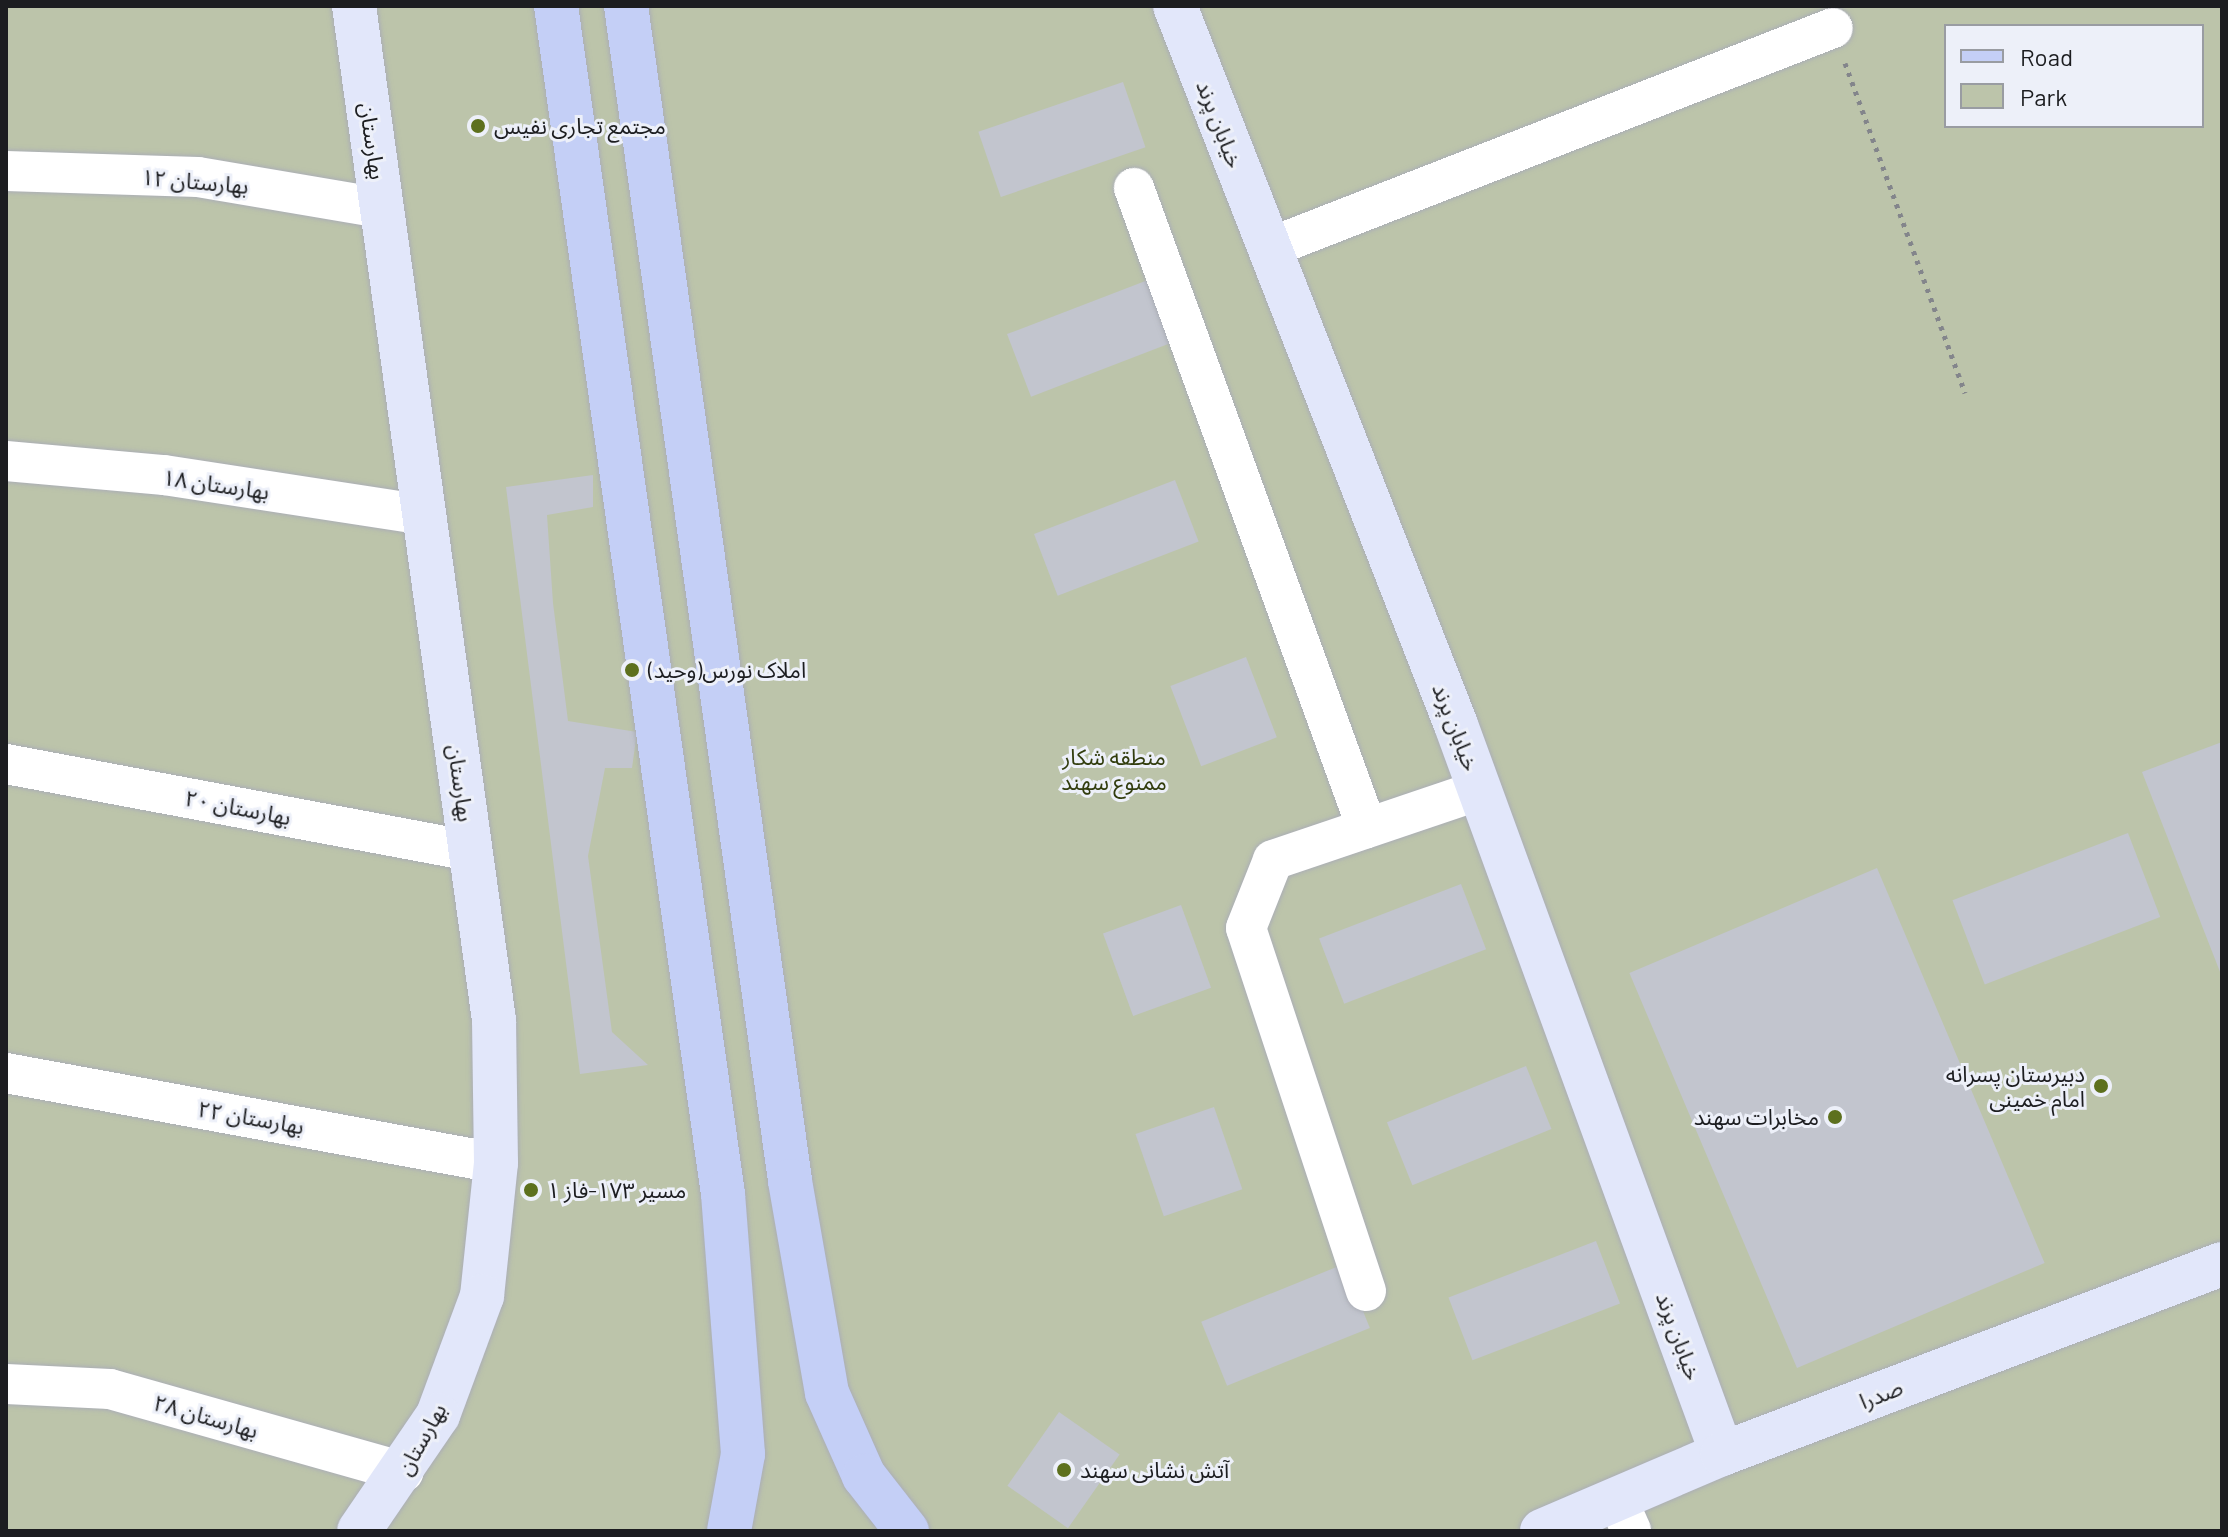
<!DOCTYPE html>
<html>
<head>
<meta charset="utf-8">
<style>
  body { margin:0 }
  #map { position:relative; width:2228px; height:1537px; overflow:hidden; background:#edf0f9; font-family:Barlow,"Noto Sans Arabic",sans-serif }
  div>[style] { position:absolute }
  .green>* { inset:0; background:#bcc4aa }
  .building>* { inset:0; background:#c2c5ce; transform-origin:0 0 }
  .path>* { height:5px; margin-top:-2.5px; transform-origin:0; background:repeating-linear-gradient(90deg,#83858b 0 4px,transparent 0 10px) }
  .roads { filter:drop-shadow(0 0 2px #abaeb6) drop-shadow(0 0 2px #abaeb6) }
  .street>* { height:40px; margin:-20px; padding:0 20px; transform-origin:20px; border-radius:20px; background:#fff }
  .secondary>* { height:44px; margin:-22px; padding:0 22px; transform-origin:22px; border-radius:22px; background:#e2e7fa }
  .primary>* { height:44px; margin:-22px; padding:0 22px; transform-origin:22px; border-radius:22px; background:#c4cff6 }
  .dots>* { width:22px; height:22px; translate:-50% -50%; box-sizing:border-box; border:4px solid #edf0f9; border-radius:50% }
  span { translate:-50% -50%; white-space:nowrap; text-align:center; line-height:1.15; -webkit-text-stroke:6px #edf0f9; paint-order:stroke }
  .street-label { font-size:22px; color:#1c1d20 }
  .poi-label { font-size:22px; color:#1c1d20 }
  .left { translate:0 -50%; text-align:left }
  .right { translate:-100% -50%; text-align:right }
  .park-label { font-size:22px; color:#323d0e }
  .frame { position:absolute; inset:0; border:8px solid #1c1d20; pointer-events:none }
  .legend { position:absolute; left:1944px; top:24px; width:260px; height:104px; box-sizing:border-box; background:#edf0f9; border:2px solid #999ca2; margin:0; padding:10px 14px; list-style:none; font-size:24px; color:#1c1d20 }
  .legend li { display:flex; align-items:center; gap:16px; height:40px }
  .legend b { width:40px; border:2px solid #999ca2 }
</style>
</head>
<body>
<div id="map">
  <div class="green">
    <i style="clip-path:polygon(evenodd,6px 6px,2222px 6px,2222px 1531px,6px 1531px,6px 6px,1946px 26px,2202px 26px,2202px 126px,1946px 126px,1946px 26px)"></i>
  </div>
  <div class="building">
    <i style="left:1123px;top:82px;width:69px;height:153px;rotate:71deg"></i>
    <i style="left:1148px;top:280px;width:67px;height:151px;rotate:69deg"></i>
    <i style="clip-path:polygon(593px 475px,593px 507px,547px 515px,553px 603px,568px 721px,637px 732px,632px 768px,605px 768px,588px 856px,612px 1032px,648px 1065px,580px 1074px,506px 487px)"></i>
    <i style="left:1175px;top:480px;width:66px;height:151px;rotate:69deg"></i>
    <i style="left:1246px;top:657px;width:86px;height:81px;rotate:69deg"></i>
    <i style="clip-path:polygon(2222px 742px,2222px 977px,2142px 772px)"></i>
    <i style="left:2128px;top:833px;width:90px;height:188px;rotate:69deg"></i>
    <i style="left:1877px;top:868px;width:429px;height:269px;rotate:67deg"></i>
    <i style="left:1461px;top:884px;width:70px;height:152px;rotate:69deg"></i>
    <i style="left:1181px;top:905px;width:88px;height:83px;rotate:70deg"></i>
    <i style="left:1526px;top:1066px;width:68px;height:150px;rotate:68deg"></i>
    <i style="left:1214px;top:1107px;width:87px;height:83px;rotate:71deg"></i>
    <i style="left:1596px;top:1241px;width:67px;height:158px;rotate:69deg"></i>
    <i style="left:1344px;top:1264px;width:69px;height:154px;rotate:68deg"></i>
    <i style="left:1059px;top:1412px;width:74px;height:90px;rotate:35deg"></i>
  </div>
  <div class="path">
    <i style="left:1845px;top:63px;width:351px;rotate:70deg"></i>
  </div>
  <div class="roads">
    <div class="street">
      <i style="left:6px;top:171px;width:192px;rotate:1.8deg"></i>
      <i style="left:198px;top:177px;width:187px;rotate:9.6deg"></i>
      <i style="left:1134px;top:188px;width:681px;rotate:70deg"></i>
      <i style="left:1269px;top:248px;width:605px;rotate:-21.31deg"></i>
      <i style="left:6px;top:461px;width:159px;rotate:5.1deg"></i>
      <i style="left:164px;top:475px;width:264px;rotate:8.7deg"></i>
      <i style="left:6px;top:764px;width:473px;rotate:10.6deg"></i>
      <i style="left:6px;top:1073px;width:498px;rotate:10.4deg"></i>
      <i style="left:1366px;top:1291px;width:382px;rotate:-108.3deg"></i>
      <i style="left:1246px;top:928px;width:73px;rotate:-68.3deg"></i>
      <i style="left:1273px;top:860px;width:219px;rotate:-18.7deg"></i>
      <i style="left:6px;top:1384px;width:104px;rotate:2.8deg"></i>
      <i style="left:110px;top:1389px;width:305px;rotate:15.8deg"></i>
      <i style="left:1617px;top:1499px;width:35px;rotate:66deg"></i>
    </div>
    <div class="secondary">
      <i style="left:354px;top:6px;width:1024px;rotate:82.14deg"></i>
      <i style="left:494px;top:1020px;width:143px;rotate:89.2deg"></i>
      <i style="left:496px;top:1163px;width:134px;rotate:96deg"></i>
      <i style="left:482px;top:1296px;width:127px;rotate:110.3deg"></i>
      <i style="left:438px;top:1415px;width:140px;rotate:124.3deg"></i>
      <i style="left:1175px;top:6px;width:772px;rotate:68.65deg"></i>
      <i style="left:1456px;top:725px;width:776px;rotate:69.95deg"></i>
      <i style="left:1542px;top:1531px;width:196px;rotate:-23.2deg"></i>
      <i style="left:1722px;top:1454px;width:535px;rotate:-20.81deg"></i>
    </div>
    <div class="primary">
      <i style="left:556px;top:6px;width:1200px;rotate:82deg"></i>
      <i style="left:723px;top:1194px;width:261px;rotate:85.6deg"></i>
      <i style="left:743px;top:1454px;width:78px;rotate:100.3deg"></i>
      <i style="left:626px;top:6px;width:1186px;rotate:82.05deg"></i>
      <i style="left:790px;top:1181px;width:215px;rotate:80.1deg"></i>
      <i style="left:827px;top:1393px;width:91px;rotate:66deg"></i>
      <i style="left:864px;top:1476px;width:70px;rotate:52deg"></i>
    </div>
  </div>
  <div class="dots">
    <i style="left:478px;top:126px;background:#5d701e"></i>
    <i style="left:632px;top:670px;background:#5d701e"></i>
    <i style="left:2101px;top:1086px;background:#5d701e"></i>
    <i style="left:1835px;top:1117px;background:#5d701e"></i>
    <i style="left:531px;top:1190px;background:#5d701e"></i>
    <i style="left:1064px;top:1470px;background:#5d701e"></i>
  </div>
  <div class="street-label">
    <span style="left:1220px;top:124px;rotate:69deg">خیابان پرند</span>
    <span style="left:373px;top:141px;rotate:82deg">بهارستان</span>
    <span style="left:195px;top:181px;rotate:5deg">بهارستان ۱۲</span>
    <span style="left:216px;top:484px;rotate:8deg">بهارستان ۱۸</span>
    <span style="left:1456px;top:727px;rotate:69deg">خیابان پرند</span>
    <span style="left:461px;top:783px;rotate:82deg">بهارستان</span>
    <span style="left:238px;top:807px;rotate:11deg">بهارستان ۲۰</span>
    <span style="left:251px;top:1117px;rotate:10deg">بهارستان ۲۲</span>
    <span style="left:1679px;top:1336px;rotate:70deg">خیابان پرند</span>
    <span style="left:1881px;top:1394px;rotate:-21deg">صدرا</span>
    <span style="left:206px;top:1416px;rotate:16deg">بهارستان ۲۸</span>
    <span style="left:421px;top:1439px;rotate:-61deg">بهارستان</span>
  </div>
  <div class="poi-label">
    <span class="left" style="left:494px;top:126px">مجتمع تجاری نفیس</span>
    <span class="left" style="left:648px;top:670px">املاک نورس(وحید)</span>
    <span class="right" style="left:2085px;top:1086px">دبیرستان پسرانه<br>امام خمینی</span>
    <span class="right" style="left:1819px;top:1117px">مخابرات سهند</span>
    <span class="left" style="left:547px;top:1190px">مسیر ۱۷۳-فاز ۱</span>
    <span class="left" style="left:1080px;top:1470px">آتش نشانی سهند</span>
  </div>
  <div class="park-label">
    <span style="left:1114px;top:769px">منطقه شکار<br>ممنوع سهند</span>
  </div>
  <div class="frame"></div>
  <ul class="legend">
  <li><b style="height:10px;background:#c4cff6"></b>Road</li>
  <li><b style="height:22px;background:#bcc4aa"></b>Park</li>
  </ul>
</div>
</body>
</html>
